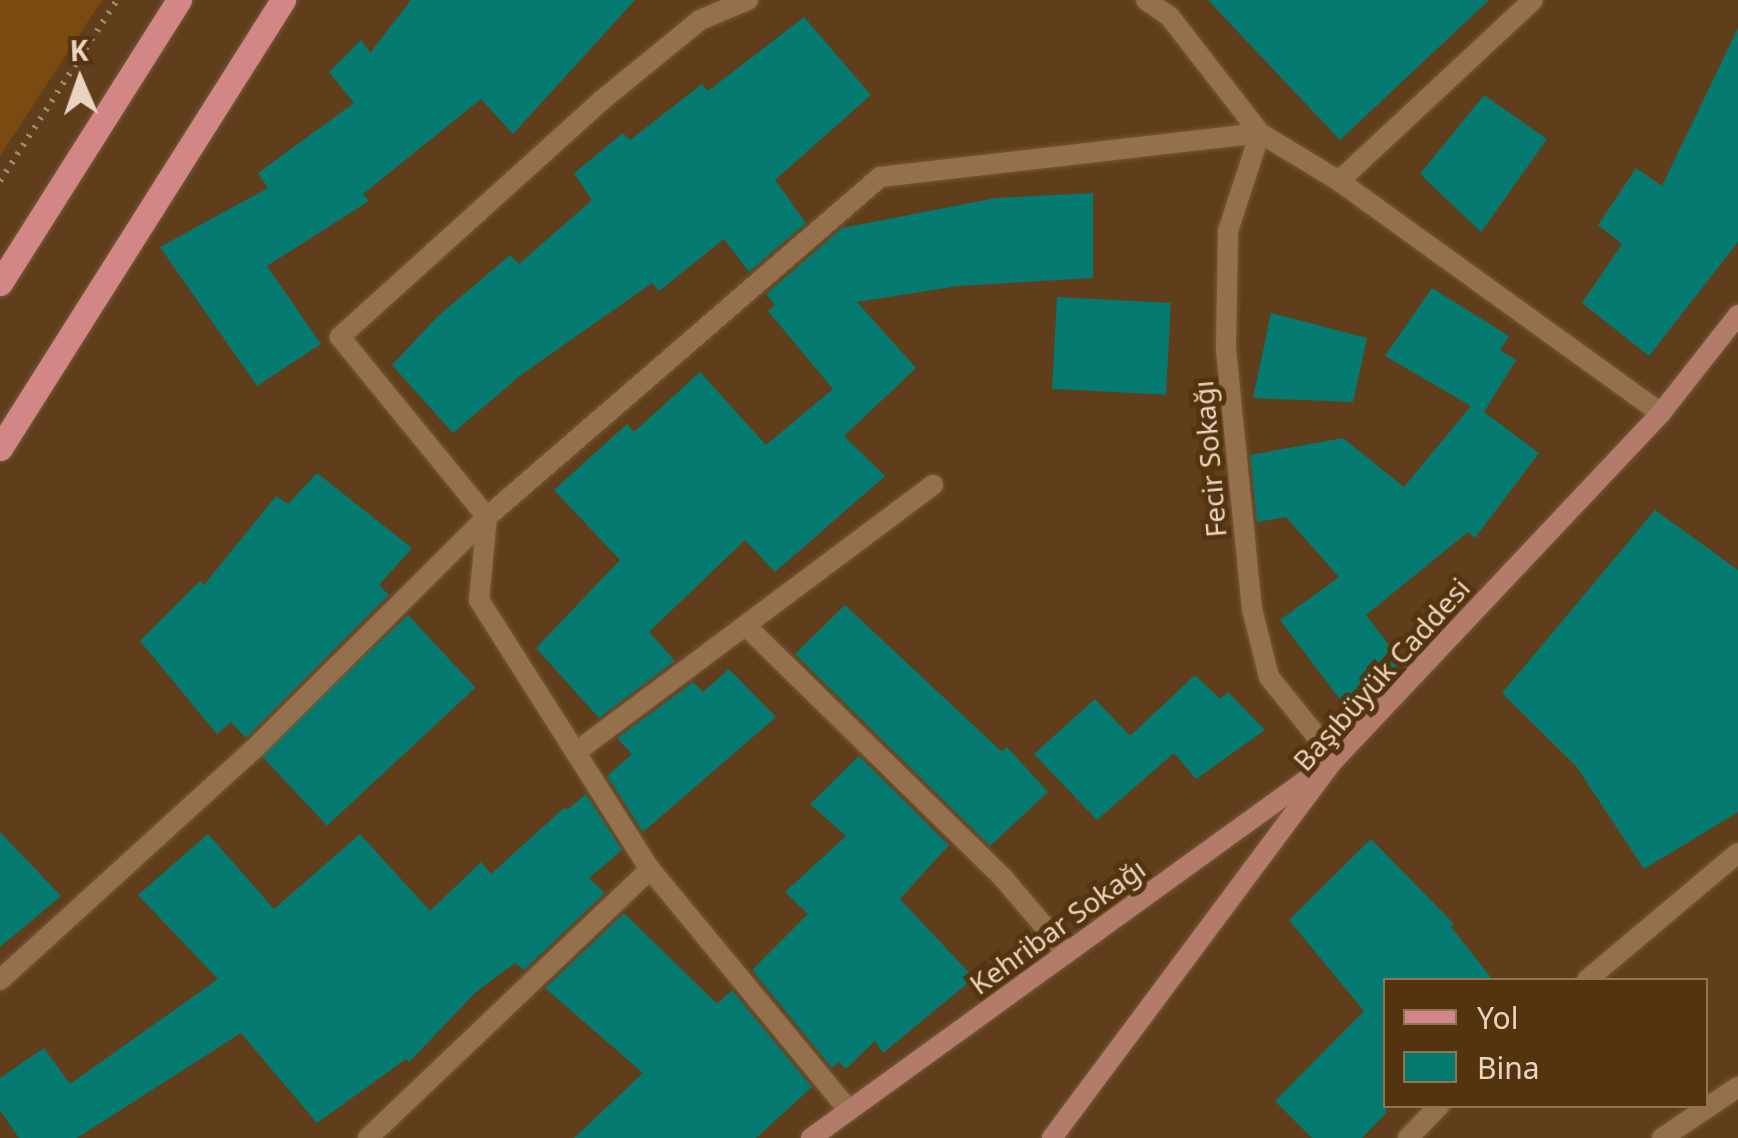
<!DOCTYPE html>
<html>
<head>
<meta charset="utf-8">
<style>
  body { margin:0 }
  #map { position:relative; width:1738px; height:1138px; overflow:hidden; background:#603e1b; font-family:"Noto Sans",sans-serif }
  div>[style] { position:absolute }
  .green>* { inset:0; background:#7a4a10 }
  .building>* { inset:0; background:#047a70; transform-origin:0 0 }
  .path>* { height:6px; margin-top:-3px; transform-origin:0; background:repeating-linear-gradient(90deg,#a3886d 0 2.5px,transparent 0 10.5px) }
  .roads { filter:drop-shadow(0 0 2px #75593a) drop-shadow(0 0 2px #75593a) }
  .service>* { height:20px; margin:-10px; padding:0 10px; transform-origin:10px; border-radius:10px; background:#94704c }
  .minor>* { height:20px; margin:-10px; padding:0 10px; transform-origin:10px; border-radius:10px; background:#94704c }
  .secondary>* { height:20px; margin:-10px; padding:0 10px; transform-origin:10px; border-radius:10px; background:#b37b69 }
  .primary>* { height:25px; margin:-12.5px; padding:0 12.5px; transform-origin:12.5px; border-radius:12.5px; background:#d28686 }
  span { translate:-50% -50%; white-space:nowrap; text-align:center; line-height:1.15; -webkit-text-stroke:10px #54340f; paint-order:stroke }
  .street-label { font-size:28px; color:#e8d4c1 }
  .legend { position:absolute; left:1383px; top:978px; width:325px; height:130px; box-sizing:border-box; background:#54340f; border:2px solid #8f7456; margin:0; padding:12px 18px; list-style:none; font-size:30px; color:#e8d4c1 }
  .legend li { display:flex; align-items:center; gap:20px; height:50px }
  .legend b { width:50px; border:2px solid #8f7456 }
  .north { position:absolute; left:30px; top:30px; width:100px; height:100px; -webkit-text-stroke:8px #54340f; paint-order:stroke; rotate:358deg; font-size:28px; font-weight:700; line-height:40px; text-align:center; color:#e8d4c1 }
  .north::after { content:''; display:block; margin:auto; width:35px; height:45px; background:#e8d4c1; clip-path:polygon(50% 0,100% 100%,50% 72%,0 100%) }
</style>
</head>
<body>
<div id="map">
  <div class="green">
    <i style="clip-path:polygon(0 0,102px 0,0 156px)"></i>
  </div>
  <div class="building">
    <i style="clip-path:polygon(411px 0,635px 0,513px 134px,481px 99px,363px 194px,369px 201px,267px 266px,321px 344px,257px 386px,160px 247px,268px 188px,258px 173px,354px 103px,329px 72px,361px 40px,370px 53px)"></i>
    <i style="clip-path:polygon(1208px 0,1489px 0,1340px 140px)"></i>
    <i style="clip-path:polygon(804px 17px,871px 95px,775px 180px,806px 223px,749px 272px,724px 239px,659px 291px,652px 283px,521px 375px,453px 433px,392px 365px,438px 316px,510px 255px,519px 264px,592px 200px,574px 173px,623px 133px,630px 140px,702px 84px,708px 91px)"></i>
    <i style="clip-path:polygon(1738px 28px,1738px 242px,1649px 356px,1582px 303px,1622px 244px,1598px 225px,1636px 168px,1662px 186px)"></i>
    <i style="clip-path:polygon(1484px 95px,1547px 139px,1481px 232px,1420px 174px)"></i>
    <i style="clip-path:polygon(1093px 193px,1093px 278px,958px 286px,857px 302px,916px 368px,844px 436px,885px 476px,775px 572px,745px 540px,649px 632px,675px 661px,599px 718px,536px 648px,620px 560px,554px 490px,627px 424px,634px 432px,700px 372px,766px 445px,833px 389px,768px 311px,775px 305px,766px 294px,842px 228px,996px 198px)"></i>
    <i style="clip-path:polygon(1432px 288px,1509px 336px,1500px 350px,1516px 360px,1484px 412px,1539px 453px,1475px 538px,1468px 532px,1366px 615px,1402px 662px,1348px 710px,1280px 620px,1339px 577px,1286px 517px,1257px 522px,1250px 455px,1343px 438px,1404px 487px,1471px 406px,1385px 356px)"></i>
    <i style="left:1057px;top:297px;width:114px;height:92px;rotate:3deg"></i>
    <i style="clip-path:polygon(1271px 313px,1367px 338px,1353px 402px,1253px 398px)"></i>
    <i style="clip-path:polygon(317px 473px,412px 548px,379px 585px,389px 595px,246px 738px,231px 722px,217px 734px,140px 641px,200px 581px,204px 585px,276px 496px,288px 504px)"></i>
    <i style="clip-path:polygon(1655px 510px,1738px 570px,1738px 812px,1644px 869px,1576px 766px,1502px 693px)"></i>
    <i style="clip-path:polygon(845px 605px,1002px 752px,1007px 747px,1048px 792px,990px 846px,795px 654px)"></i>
    <i style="left:408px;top:615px;width:99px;height:203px;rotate:47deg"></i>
    <i style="clip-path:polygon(729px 669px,776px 717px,643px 832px,607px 776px,632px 754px,617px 738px,693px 682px,703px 692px)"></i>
    <i style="clip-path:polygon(1195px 675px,1220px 699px,1228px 692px,1265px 730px,1196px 779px,1174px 753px,1097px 820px,1034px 754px,1095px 699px,1130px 736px)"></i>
    <i style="clip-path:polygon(859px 756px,949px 845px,900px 899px,974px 978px,883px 1053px,875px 1041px,846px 1069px,839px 1062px,832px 1068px,752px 970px,808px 914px,785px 892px,846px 836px,810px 804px)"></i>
    <i style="clip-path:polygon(586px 794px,622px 850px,589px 878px,605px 893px,524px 970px,515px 963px,476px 992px,409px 1062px,406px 1059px,317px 1123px,241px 1033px,77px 1138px,19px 1138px,0 1110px,0 1078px,44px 1048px,70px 1084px,218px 979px,138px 895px,208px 834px,274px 909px,360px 834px,430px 911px,481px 862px,491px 874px,565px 807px,567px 810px)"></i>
    <i style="clip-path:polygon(0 832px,61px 896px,0 947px)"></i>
    <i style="clip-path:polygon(1371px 839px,1454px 924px,1451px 927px,1493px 980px,1386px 980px,1386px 1113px,1362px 1138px,1312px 1138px,1275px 1101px,1364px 1011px,1289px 920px)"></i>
    <i style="clip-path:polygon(624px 913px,714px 1001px,718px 1003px,732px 990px,812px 1087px,756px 1138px,574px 1138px,643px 1073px,545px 988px)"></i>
  </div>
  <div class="path">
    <i style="left:0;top:181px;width:216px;rotate:-57.1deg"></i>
  </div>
  <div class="roads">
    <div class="service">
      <i style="left:747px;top:627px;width:360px;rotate:44.4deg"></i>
      <i style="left:1004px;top:879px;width:97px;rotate:49.6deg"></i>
      <i style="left:576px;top:752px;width:446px;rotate:-36.8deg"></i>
    </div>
    <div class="minor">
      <i style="left:748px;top:0;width:52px;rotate:157.4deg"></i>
      <i style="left:700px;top:20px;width:128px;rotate:140.7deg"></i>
      <i style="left:601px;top:101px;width:352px;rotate:137.9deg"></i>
      <i style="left:340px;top:337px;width:232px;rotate:50.8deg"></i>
      <i style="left:487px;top:517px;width:83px;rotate:95.5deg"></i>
      <i style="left:479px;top:600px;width:319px;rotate:57.6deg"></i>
      <i style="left:650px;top:869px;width:313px;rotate:50.5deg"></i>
      <i style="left:1146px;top:0;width:29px;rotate:35deg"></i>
      <i style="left:1170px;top:17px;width:147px;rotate:52.2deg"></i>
      <i style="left:1260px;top:133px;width:103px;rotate:108.1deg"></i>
      <i style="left:1228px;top:231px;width:118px;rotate:91deg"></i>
      <i style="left:1226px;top:349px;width:261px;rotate:84.3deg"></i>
      <i style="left:1252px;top:609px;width:70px;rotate:76deg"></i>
      <i style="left:1269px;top:677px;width:105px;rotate:51.2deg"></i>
      <i style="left:1339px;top:181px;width:265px;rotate:-43deg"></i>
      <i style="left:0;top:980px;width:343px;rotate:-42.3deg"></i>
      <i style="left:254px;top:749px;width:329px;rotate:-44.9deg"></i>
      <i style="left:487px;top:517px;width:520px;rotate:-40.86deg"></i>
      <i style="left:880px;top:177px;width:383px;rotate:-6.6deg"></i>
      <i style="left:1260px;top:133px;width:92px;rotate:31.3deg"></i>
      <i style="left:1339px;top:181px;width:397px;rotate:35.8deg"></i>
      <i style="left:1587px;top:980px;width:197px;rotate:-40.1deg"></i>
      <i style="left:368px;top:1138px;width:390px;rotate:-43.6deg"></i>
      <i style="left:1408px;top:1138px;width:45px;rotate:-45.9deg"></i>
      <i style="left:1662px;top:1138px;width:92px;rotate:-33.9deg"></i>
    </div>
    <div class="secondary">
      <i style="left:811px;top:1138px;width:624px;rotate:-35.88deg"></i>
      <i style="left:1052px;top:1138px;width:473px;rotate:-53.3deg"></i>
      <i style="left:1335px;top:759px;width:475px;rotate:-46.7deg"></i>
      <i style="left:1661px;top:413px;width:125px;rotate:-51.8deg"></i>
    </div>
    <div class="primary">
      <i style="left:0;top:283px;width:335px;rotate:-57.7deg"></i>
      <i style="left:0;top:448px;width:530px;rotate:-57.72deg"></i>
    </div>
  </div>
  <div class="street-label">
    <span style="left:1209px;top:459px;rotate:-95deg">Fecir Sokağı</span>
    <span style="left:1381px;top:674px;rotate:-48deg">Başıbüyük Caddesi</span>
    <span style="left:1057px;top:926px;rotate:-36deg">Kehribar Sokağı</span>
  </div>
  <ul class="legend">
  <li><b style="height:12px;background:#d28686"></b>Yol</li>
  <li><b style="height:28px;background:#047a70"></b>Bina</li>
  </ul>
  <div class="north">K</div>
</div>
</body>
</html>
